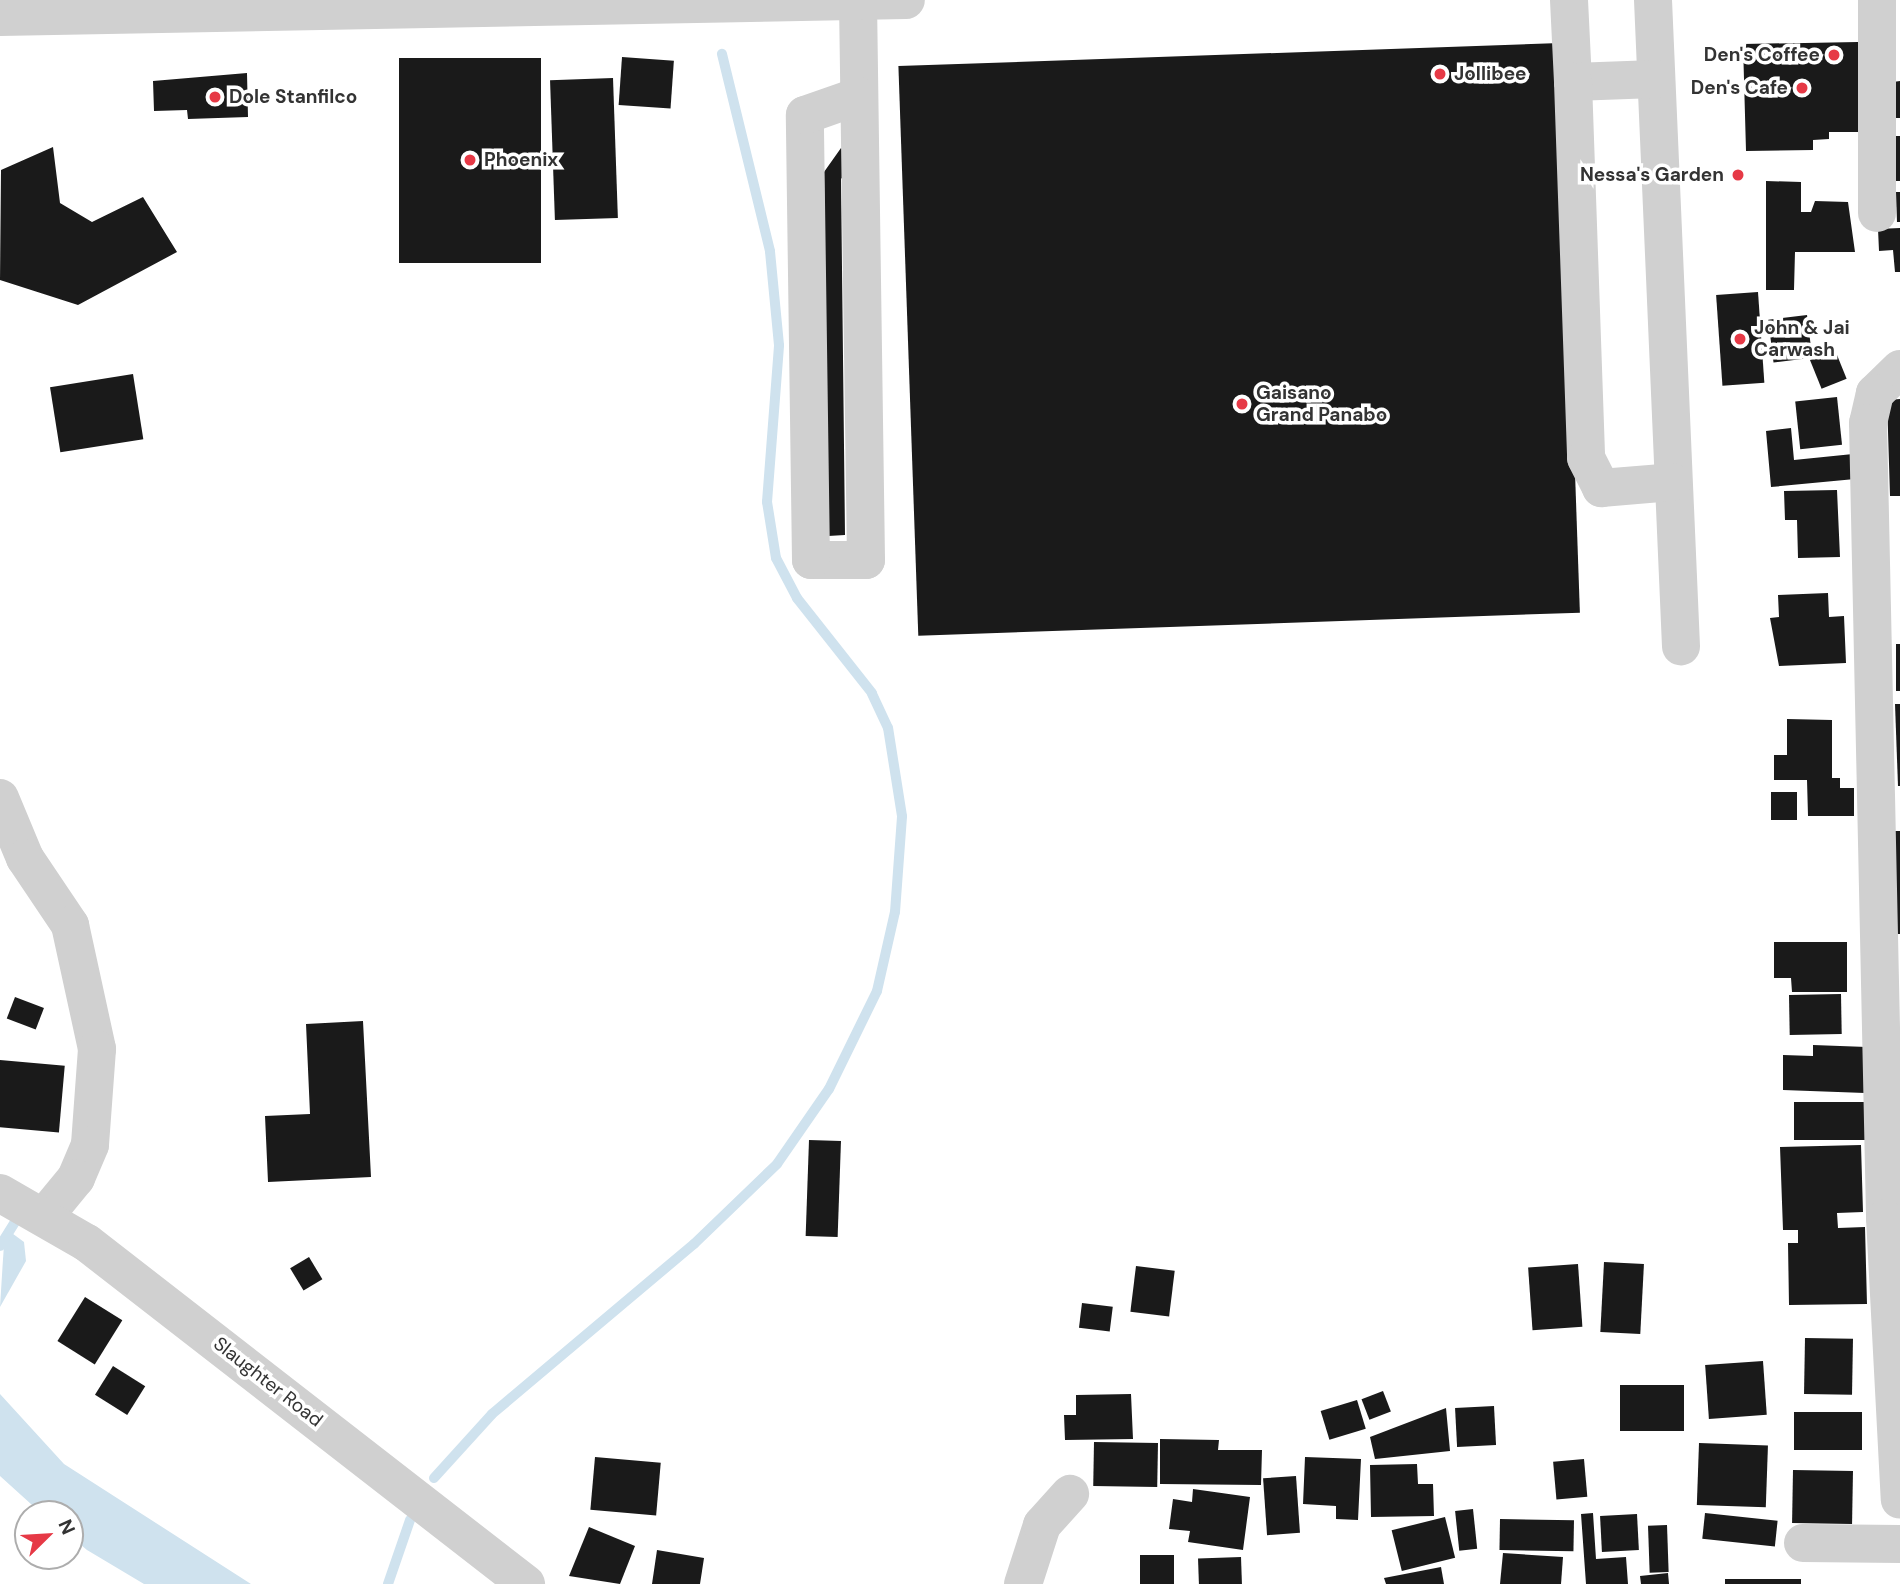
<!DOCTYPE html>
<html>
<head>
<meta charset="utf-8">
<style>
  body { margin:0 }
  #map { position:relative; width:1900px; height:1584px; overflow:hidden; background:#fff; font-family:"DM Sans",sans-serif }
  div>[style] { position:absolute }
  .water>* { inset:0; background:#cfe2ee }
  .stream>* { height:10px; margin:-5px; padding:0 5px; transform-origin:5px; border-radius:5px; background:#cfe2ee }
  .building>* { inset:0; background:#1a1a1a; transform-origin:0 0 }
  .minor>* { height:38px; margin:-19px; padding:0 19px; transform-origin:19px; border-radius:19px; background:#d0d0d0 }
  .dots>* { width:19px; height:19px; translate:-50% -50%; box-sizing:border-box; border:4px solid #fff; border-radius:50% }
  span { translate:-50% -50%; white-space:nowrap; text-align:center; line-height:1.15; -webkit-text-stroke:7px #fff; paint-order:stroke }
  .poi-label { font-size:19px; color:#333; font-weight:700 }
  .right { translate:-100% -50%; text-align:right }
  .left { translate:0 -50%; text-align:left }
  .street-label { font-size:19px; color:#333 }
  .north { position:absolute; left:14px; top:1500px; width:70px; height:70px; box-sizing:border-box; background:#fff; border:2px solid #adadad; border-radius:50%; rotate:66deg; font-size:19px; font-weight:700; line-height:28px; text-align:center; color:#333 }
  .north::after { content:''; display:block; margin:auto; width:24px; height:32px; background:#e63946; clip-path:polygon(50% 0,100% 100%,50% 72%,0 100%) }
</style>
</head>
<body>
<div id="map">
  <div class="water">
    <i style="clip-path:polygon(5px 1228px,24px 1242px,26px 1261px,0 1307px)"></i>
    <i style="clip-path:polygon(0 1394px,64px 1464px,251px 1584px,144px 1584px,87px 1550px,70px 1536px,70px 1514px,42px 1514px,0 1476px)"></i>
  </div>
  <div class="stream">
    <i style="left:0;top:1246px;width:28px;rotate:-58deg"></i>
    <i style="left:434px;top:1478px;width:86px;rotate:-47.8deg"></i>
    <i style="left:492px;top:1414px;width:264px;rotate:-40.1deg"></i>
    <i style="left:694px;top:1244px;width:115px;rotate:-43.9deg"></i>
    <i style="left:777px;top:1164px;width:91px;rotate:-55.3deg"></i>
    <i style="left:829px;top:1089px;width:109px;rotate:-63.9deg"></i>
    <i style="left:877px;top:991px;width:81px;rotate:-77.2deg"></i>
    <i style="left:895px;top:912px;width:96px;rotate:-85.8deg"></i>
    <i style="left:902px;top:816px;width:89px;rotate:-99deg"></i>
    <i style="left:888px;top:728px;width:38px;rotate:-115deg"></i>
    <i style="left:872px;top:693px;width:121px;rotate:-128.3deg"></i>
    <i style="left:797px;top:598px;width:45px;rotate:-117.7deg"></i>
    <i style="left:776px;top:558px;width:57px;rotate:-99.1deg"></i>
    <i style="left:767px;top:502px;width:157px;rotate:-85.6deg"></i>
    <i style="left:779px;top:345px;width:94px;rotate:-95.5deg"></i>
    <i style="left:770px;top:251px;width:203px;rotate:-103.7deg"></i>
    <i style="left:388px;top:1584px;width:68px;rotate:-71deg"></i>
  </div>
  <div class="building">
    <i style="clip-path:polygon(1858px 42px,1860px 132px,1829px 132px,1829px 139px,1813px 140px,1813px 150px,1746px 151px,1743px 44px)"></i>
    <i style="left:1560px;top:43px;width:570px;height:662px;rotate:88deg"></i>
    <i style="left:622px;top:57px;width:52px;height:48px;rotate:4deg"></i>
    <i style="left:399px;top:58px;width:142px;height:205px"></i>
    <i style="clip-path:polygon(247px 73px,248px 117px,188px 119px,187px 110px,154px 111px,153px 81px)"></i>
    <i style="left:613px;top:78px;width:140px;height:63px;rotate:88deg"></i>
    <i style="clip-path:polygon(1900px 81px,1900px 118px,1894px 118px,1893px 82px)"></i>
    <i style="left:1890px;top:136px;width:10px;height:45px"></i>
    <i style="clip-path:polygon(53px 147px,60px 203px,92px 222px,143px 197px,177px 252px,78px 305px,0 280px,1px 170px)"></i>
    <i style="clip-path:polygon(841px 148px,856px 160px,841px 179px,845px 535px,828px 536px,824px 172px)"></i>
    <i style="clip-path:polygon(1766px 181px,1801px 182px,1801px 212px,1811px 212px,1815px 201px,1848px 202px,1855px 252px,1795px 252px,1794px 290px,1766px 290px)"></i>
    <i style="clip-path:polygon(1896px 192px,1900px 192px,1900px 222px,1897px 222px)"></i>
    <i style="clip-path:polygon(1900px 228px,1900px 272px,1895px 272px,1893px 250px,1879px 251px,1878px 229px)"></i>
    <i style="left:1758px;top:292px;width:91px;height:42px;rotate:86deg"></i>
    <i style="left:1807px;top:315px;width:43px;height:39px;rotate:83deg"></i>
    <i style="left:1835px;top:350px;width:31px;height:27px;rotate:68deg"></i>
    <i style="left:133px;top:374px;width:66px;height:84px;rotate:81deg"></i>
    <i style="left:1837px;top:397px;width:48px;height:42px;rotate:84deg"></i>
    <i style="clip-path:polygon(1900px 399px,1900px 496px,1890px 496px,1887px 400px)"></i>
    <i style="clip-path:polygon(1791px 428px,1794px 460px,1853px 454px,1855px 479px,1771px 487px,1766px 431px)"></i>
    <i style="clip-path:polygon(1837px 490px,1840px 557px,1798px 558px,1797px 520px,1785px 520px,1784px 491px)"></i>
    <i style="clip-path:polygon(1828px 593px,1829px 617px,1844px 616px,1846px 663px,1779px 666px,1770px 618px,1779px 617px,1778px 595px)"></i>
    <i style="left:1896px;top:644px;width:4px;height:47px"></i>
    <i style="clip-path:polygon(1895px 704px,1900px 704px,1900px 786px,1898px 786px)"></i>
    <i style="clip-path:polygon(1787px 719px,1832px 720px,1832px 778px,1840px 778px,1840px 788px,1854px 788px,1854px 816px,1808px 816px,1807px 780px,1774px 780px,1774px 755px,1787px 755px)"></i>
    <i style="left:1771px;top:792px;width:26px;height:28px"></i>
    <i style="left:1887px;top:831px;width:13px;height:103px"></i>
    <i style="clip-path:polygon(1774px 942px,1847px 942px,1847px 992px,1792px 992px,1791px 978px,1774px 978px)"></i>
    <i style="left:1841px;top:994px;width:40px;height:52px;rotate:89deg"></i>
    <i style="left:15px;top:997px;width:31px;height:23px;rotate:21deg"></i>
    <i style="clip-path:polygon(363px 1021px,371px 1177px,268px 1182px,265px 1116px,310px 1114px,306px 1024px)"></i>
    <i style="clip-path:polygon(1813px 1045px,1867px 1047px,1865px 1093px,1783px 1090px,1783px 1055px,1813px 1056px)"></i>
    <i style="left:0;top:1060px;width:65px;height:67px;rotate:5deg"></i>
    <i style="left:1794px;top:1102px;width:75px;height:38px"></i>
    <i style="left:809px;top:1140px;width:32px;height:96px;rotate:2deg"></i>
    <i style="clip-path:polygon(1861px 1145px,1863px 1212px,1837px 1213px,1838px 1228px,1865px 1227px,1867px 1304px,1789px 1305px,1788px 1243px,1798px 1243px,1798px 1230px,1783px 1230px,1780px 1147px)"></i>
    <i style="left:309px;top:1257px;width:26px;height:22px;rotate:59deg"></i>
    <i style="left:1604px;top:1262px;width:40px;height:70px;rotate:3deg"></i>
    <i style="left:1578px;top:1264px;width:63px;height:50px;rotate:86deg"></i>
    <i style="left:1136px;top:1266px;width:39px;height:46px;rotate:7deg"></i>
    <i style="left:85px;top:1297px;width:44px;height:52px;rotate:32deg"></i>
    <i style="left:1082px;top:1303px;width:31px;height:25px;rotate:7deg"></i>
    <i style="left:1805px;top:1338px;width:48px;height:56px;rotate:1deg"></i>
    <i style="left:1763px;top:1361px;width:54px;height:58px;rotate:86deg"></i>
    <i style="left:113px;top:1366px;width:38px;height:34px;rotate:32deg"></i>
    <i style="left:1620px;top:1385px;width:64px;height:46px"></i>
    <i style="left:1383px;top:1391px;width:22px;height:23px;rotate:69deg"></i>
    <i style="clip-path:polygon(1131px 1394px,1133px 1439px,1065px 1440px,1064px 1415px,1076px 1415px,1076px 1395px)"></i>
    <i style="left:1357px;top:1400px;width:30px;height:38px;rotate:73deg"></i>
    <i style="left:1494px;top:1406px;width:39px;height:39px;rotate:87deg"></i>
    <i style="clip-path:polygon(1446px 1408px,1450px 1451px,1375px 1459px,1370px 1437px)"></i>
    <i style="left:1862px;top:1412px;width:38px;height:68px;rotate:90deg"></i>
    <i style="clip-path:polygon(1160px 1439px,1219px 1440px,1218px 1450px,1262px 1450px,1261px 1485px,1160px 1484px)"></i>
    <i style="left:1094px;top:1442px;width:64px;height:44px;rotate:1deg"></i>
    <i style="left:1699px;top:1443px;width:69px;height:62px;rotate:2deg"></i>
    <i style="left:595px;top:1457px;width:66px;height:53px;rotate:5deg"></i>
    <i style="clip-path:polygon(1305px 1457px,1361px 1459px,1358px 1520px,1336px 1519px,1336px 1506px,1303px 1504px)"></i>
    <i style="left:1584px;top:1459px;width:38px;height:31px;rotate:85deg"></i>
    <i style="clip-path:polygon(1417px 1464px,1418px 1484px,1433px 1484px,1434px 1516px,1371px 1517px,1370px 1465px)"></i>
    <i style="left:1793px;top:1470px;width:60px;height:53px;rotate:1deg"></i>
    <i style="left:1296px;top:1476px;width:57px;height:33px;rotate:86deg"></i>
    <i style="clip-path:polygon(1193px 1489px,1250px 1497px,1243px 1550px,1188px 1542px,1190px 1531px,1169px 1529px,1173px 1499px,1192px 1502px)"></i>
    <i style="left:1473px;top:1509px;width:40px;height:18px;rotate:84deg"></i>
    <i style="clip-path:polygon(1593px 1513px,1596px 1559px,1626px 1557px,1628px 1584px,1586px 1584px,1581px 1514px)"></i>
    <i style="left:1705px;top:1513px;width:73px;height:26px;rotate:6deg"></i>
    <i style="left:1637px;top:1514px;width:36px;height:37px;rotate:87deg"></i>
    <i style="left:1445px;top:1517px;width:42px;height:55px;rotate:76deg"></i>
    <i style="left:1500px;top:1519px;width:74px;height:31px;rotate:1deg"></i>
    <i style="left:1667px;top:1525px;width:47px;height:19px;rotate:88deg"></i>
    <i style="clip-path:polygon(589px 1527px,635px 1546px,620px 1584px,569px 1576px)"></i>
    <i style="clip-path:polygon(657px 1550px,704px 1558px,700px 1584px,652px 1584px)"></i>
    <i style="clip-path:polygon(1503px 1553px,1563px 1557px,1561px 1584px,1500px 1584px)"></i>
    <i style="left:1140px;top:1555px;width:34px;height:29px"></i>
    <i style="left:1241px;top:1557px;width:27px;height:43px;rotate:88deg"></i>
    <i style="clip-path:polygon(1441px 1567px,1444px 1584px,1386px 1584px,1384px 1578px)"></i>
    <i style="clip-path:polygon(1668px 1573px,1669px 1584px,1641px 1584px,1640px 1576px)"></i>
    <i style="left:1725px;top:1579px;width:76px;height:5px"></i>
  </div>
  <div class="minor">
    <i style="left:1569px;top:0;width:82px;rotate:87.2deg"></i>
    <i style="left:1653px;top:0;width:647px;rotate:87.52deg"></i>
    <i style="left:858px;top:1px;width:559px;rotate:89.18deg"></i>
    <i style="left:866px;top:560px;width:55px;rotate:180deg"></i>
    <i style="left:811px;top:560px;width:445px;rotate:-90.8deg"></i>
    <i style="left:805px;top:115px;width:57px;rotate:-19.4deg"></i>
    <i style="left:0;top:17px;width:906px;rotate:-1.07deg"></i>
    <i style="left:1655px;top:79px;width:82px;rotate:177.9deg"></i>
    <i style="left:1573px;top:82px;width:376px;rotate:88deg"></i>
    <i style="left:1586px;top:458px;width:34px;rotate:63deg"></i>
    <i style="left:1601px;top:488px;width:71px;rotate:-4.8deg"></i>
    <i style="left:1877px;top:213px;width:213px;rotate:-90deg"></i>
    <i style="left:1900px;top:369px;width:35px;rotate:136deg"></i>
    <i style="left:1875px;top:393px;width:31px;rotate:103deg"></i>
    <i style="left:1868px;top:423px;width:795px;rotate:88.77deg"></i>
    <i style="left:1885px;top:1218px;width:282px;rotate:87deg"></i>
    <i style="left:0;top:798px;width:65px;rotate:67.4deg"></i>
    <i style="left:25px;top:858px;width:81px;rotate:56.1deg"></i>
    <i style="left:70px;top:925px;width:127px;rotate:77.7deg"></i>
    <i style="left:97px;top:1049px;width:96px;rotate:94.2deg"></i>
    <i style="left:90px;top:1145px;width:36px;rotate:113deg"></i>
    <i style="left:76px;top:1178px;width:50px;rotate:129.4deg"></i>
    <i style="left:0;top:1193px;width:100px;rotate:29.9deg"></i>
    <i style="left:87px;top:1243px;width:556px;rotate:37.84deg"></i>
    <i style="left:1803px;top:1543px;width:97px;rotate:0.6deg"></i>
    <i style="left:1023px;top:1584px;width:62px;rotate:-72.1deg"></i>
    <i style="left:1042px;top:1525px;width:42px;rotate:-47.9deg"></i>
  </div>
  <div class="dots">
    <i style="left:1834px;top:55px;background:#e63946"></i>
    <i style="left:1440px;top:74px;background:#e63946"></i>
    <i style="left:1802px;top:88px;background:#e63946"></i>
    <i style="left:215px;top:97px;background:#e63946"></i>
    <i style="left:470px;top:160px;background:#e63946"></i>
    <i style="left:1738px;top:175px;background:#e63946"></i>
    <i style="left:1740px;top:339px;background:#e63946"></i>
    <i style="left:1242px;top:404px;background:#e63946"></i>
  </div>
  <div class="poi-label">
    <span class="right" style="left:1820px;top:55px">Den's Coffee</span>
    <span class="left" style="left:1454px;top:74px">Jollibee</span>
    <span class="right" style="left:1788px;top:88px">Den's Cafe</span>
    <span class="left" style="left:229px;top:97px">Dole Stanfilco</span>
    <span class="left" style="left:484px;top:160px">Phoenix</span>
    <span class="right" style="left:1724px;top:175px">Nessa's Garden</span>
    <span class="left" style="left:1754px;top:339px">John &amp; Jai<br>Carwash</span>
    <span class="left" style="left:1256px;top:404px">Gaisano<br>Grand Panabo</span>
  </div>
  <div class="street-label">
    <span style="left:268px;top:1382px;rotate:38deg">Slaughter Road</span>
  </div>
  <div class="north">N</div>
</div>
</body>
</html>
